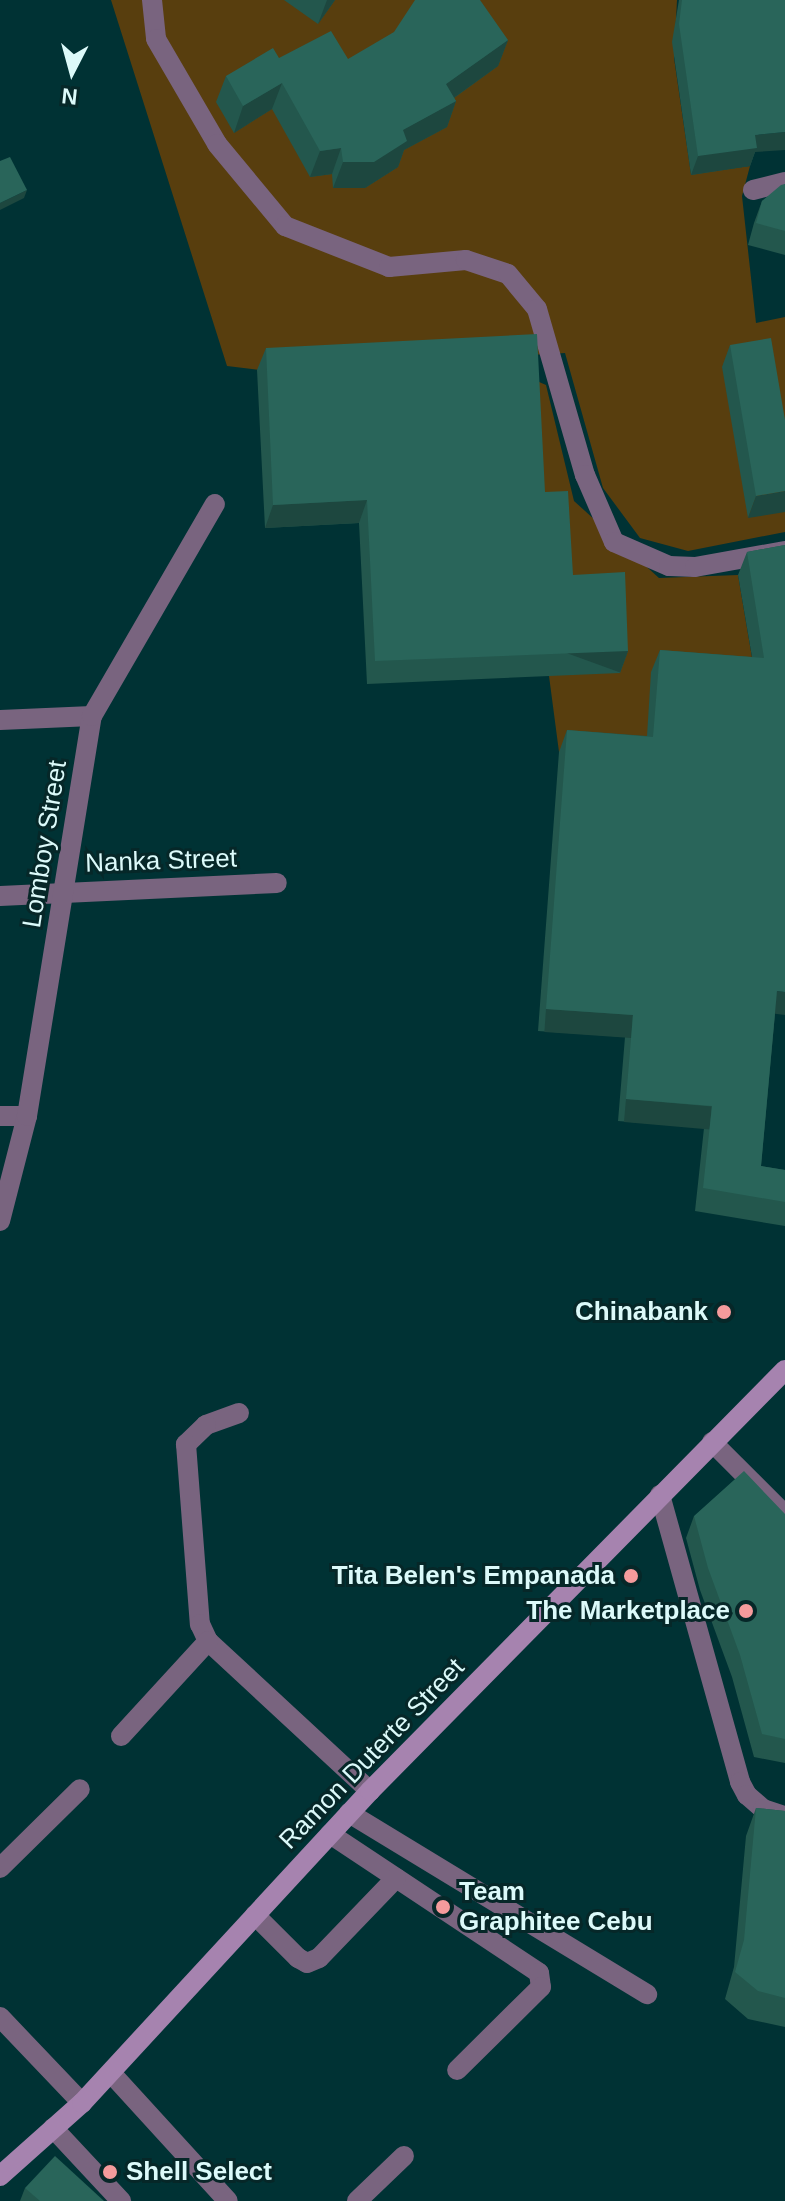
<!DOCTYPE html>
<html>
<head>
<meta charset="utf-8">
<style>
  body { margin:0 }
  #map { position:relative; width:785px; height:2201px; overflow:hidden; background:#003234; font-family:Arial,sans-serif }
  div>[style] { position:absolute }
  .green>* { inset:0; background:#583e0e }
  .service>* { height:20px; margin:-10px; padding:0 10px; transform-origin:10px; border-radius:10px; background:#79647f }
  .minor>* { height:20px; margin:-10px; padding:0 10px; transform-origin:10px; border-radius:10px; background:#79647f }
  .secondary>* { height:20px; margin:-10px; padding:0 10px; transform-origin:10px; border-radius:10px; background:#a683af }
  .wall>* { inset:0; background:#23574d }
  .shaded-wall>* { inset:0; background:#1d473f; transform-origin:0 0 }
  .building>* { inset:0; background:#29655a }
  .dots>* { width:22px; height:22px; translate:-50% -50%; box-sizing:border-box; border:4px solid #062728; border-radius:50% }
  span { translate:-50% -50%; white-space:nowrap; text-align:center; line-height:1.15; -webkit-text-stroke:6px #062728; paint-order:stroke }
  .street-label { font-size:26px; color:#dcfafa }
  .poi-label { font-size:26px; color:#dcfafa; font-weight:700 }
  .right { translate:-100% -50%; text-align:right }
  .left { translate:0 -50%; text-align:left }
  .north { position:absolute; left:32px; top:32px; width:80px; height:80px; -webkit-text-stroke:6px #062728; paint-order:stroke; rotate:186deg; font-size:22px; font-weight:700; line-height:32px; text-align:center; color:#dcfafa }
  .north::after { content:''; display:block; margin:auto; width:28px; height:36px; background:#dcfafa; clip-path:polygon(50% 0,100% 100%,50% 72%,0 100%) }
</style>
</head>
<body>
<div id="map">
  <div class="green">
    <i style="clip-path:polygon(111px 0,677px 0,674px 58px,691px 174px,750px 166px,742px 196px,756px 323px,785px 317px,785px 532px,688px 551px,640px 538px,603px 488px,565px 353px,260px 370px,227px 366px)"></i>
    <i style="clip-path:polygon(530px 378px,546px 385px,574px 501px,659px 578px,738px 575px,758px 693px,645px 759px,559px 752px,549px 676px,564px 597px,537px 514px)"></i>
  </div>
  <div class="service">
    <i style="left:152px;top:0;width:39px;rotate:84deg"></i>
    <i style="left:156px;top:39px;width:121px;rotate:59.8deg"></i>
    <i style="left:217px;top:144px;width:107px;rotate:50.3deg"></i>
    <i style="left:285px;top:226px;width:112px;rotate:21.5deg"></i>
    <i style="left:389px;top:267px;width:77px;rotate:-5.2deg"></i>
    <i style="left:466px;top:260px;width:44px;rotate:18.4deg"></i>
    <i style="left:508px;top:274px;width:45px;rotate:50.4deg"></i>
    <i style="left:537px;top:309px;width:173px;rotate:73.9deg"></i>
    <i style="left:585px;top:475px;width:73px;rotate:66.6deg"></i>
    <i style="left:614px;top:542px;width:60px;rotate:23.6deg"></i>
    <i style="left:669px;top:566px;width:26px;rotate:2deg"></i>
    <i style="left:695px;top:567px;width:91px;rotate:-10.1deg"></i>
    <i style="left:0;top:720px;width:92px;rotate:-2.5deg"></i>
    <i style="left:712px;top:1442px;width:103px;rotate:45deg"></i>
    <i style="left:660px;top:1495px;width:298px;rotate:74.4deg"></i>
    <i style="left:740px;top:1782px;width:15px;rotate:62deg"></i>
    <i style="left:747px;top:1795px;width:21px;rotate:41deg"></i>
    <i style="left:763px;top:1809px;width:23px;rotate:18deg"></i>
    <i style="left:330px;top:1834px;width:251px;rotate:33.6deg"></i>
    <i style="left:539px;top:1973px;width:14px;rotate:82deg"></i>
    <i style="left:541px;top:1987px;width:118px;rotate:135.3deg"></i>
    <i style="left:255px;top:1915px;width:61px;rotate:45deg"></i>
    <i style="left:298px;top:1958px;width:10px;rotate:29deg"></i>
    <i style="left:307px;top:1963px;width:13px;rotate:-23deg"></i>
    <i style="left:319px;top:1958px;width:111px;rotate:-46.1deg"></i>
    <i style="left:111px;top:2073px;width:173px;rotate:47.6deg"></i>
    <i style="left:53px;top:2128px;width:100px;rotate:47deg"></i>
    <i style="left:357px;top:2201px;width:65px;rotate:-43.8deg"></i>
  </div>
  <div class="minor">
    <i style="left:753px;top:190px;width:33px;rotate:-14deg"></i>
    <i style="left:0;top:896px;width:277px;rotate:-2.7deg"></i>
    <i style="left:0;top:1116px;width:27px"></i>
    <i style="left:0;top:1221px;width:108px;rotate:-75.6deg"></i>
    <i style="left:27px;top:1116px;width:405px;rotate:-80.8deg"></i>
    <i style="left:92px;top:716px;width:245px;rotate:-59.9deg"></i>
    <i style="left:239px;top:1413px;width:35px;rotate:160deg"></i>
    <i style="left:206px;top:1425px;width:28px;rotate:136deg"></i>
    <i style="left:186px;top:1444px;width:181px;rotate:85.6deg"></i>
    <i style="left:200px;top:1624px;width:19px;rotate:65deg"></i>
    <i style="left:208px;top:1641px;width:221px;rotate:42.8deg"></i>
    <i style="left:121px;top:1736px;width:129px;rotate:-47.5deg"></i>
    <i style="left:349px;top:1813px;width:349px;rotate:31.3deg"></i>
    <i style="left:0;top:1868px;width:112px;rotate:-44.6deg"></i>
    <i style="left:0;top:2017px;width:119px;rotate:46.4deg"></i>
  </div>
  <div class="secondary">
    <i style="left:0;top:2176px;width:110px;rotate:-41.7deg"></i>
    <i style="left:82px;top:2103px;width:425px;rotate:-47.3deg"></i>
    <i style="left:370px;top:1791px;width:591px;rotate:-45.41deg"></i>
  </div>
  <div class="wall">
    <i style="clip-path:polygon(284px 0,335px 0,318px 24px)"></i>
    <i style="clip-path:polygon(679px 0,785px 0,755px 152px,750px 166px,691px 175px,672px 42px)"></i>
    <i style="clip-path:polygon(508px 40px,498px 66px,454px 98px,456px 101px,447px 127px,404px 150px,398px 167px,365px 188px,333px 188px,332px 174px,310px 177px,272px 109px,234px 133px,216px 102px,226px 76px,279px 58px,348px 59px)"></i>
    <i style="clip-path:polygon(785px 184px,785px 255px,748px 245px,754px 223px,762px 201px)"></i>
    <i style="clip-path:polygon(730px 345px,785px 420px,748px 518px,722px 367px)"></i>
    <i style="clip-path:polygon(266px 348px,545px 492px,573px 575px,628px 651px,620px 673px,367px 684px,359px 523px,265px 528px,257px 370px)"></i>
    <i style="clip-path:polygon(785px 545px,775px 1014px,761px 1166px,785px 1170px,785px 1226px,695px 1211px,704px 1128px,618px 1121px,625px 1037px,538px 1031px,559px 752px,567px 730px,647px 736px,651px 672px,660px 650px,752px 657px,738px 575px,747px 552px)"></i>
    <i style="clip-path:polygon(785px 1514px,785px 1763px,754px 1757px,732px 1677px,700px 1590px,686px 1538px,694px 1516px)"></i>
    <i style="clip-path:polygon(756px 1808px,785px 1811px,785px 2027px,748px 2019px,725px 1999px,734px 1967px,746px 1836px)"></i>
    <i style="clip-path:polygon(25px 2188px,104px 2201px,20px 2201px)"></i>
  </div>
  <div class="shaded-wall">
    <i style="clip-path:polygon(327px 0,335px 0,318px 24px)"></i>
    <i style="clip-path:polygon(508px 40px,498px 66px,437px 110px,446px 84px)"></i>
    <i style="clip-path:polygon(282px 83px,272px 109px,234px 133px,243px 106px)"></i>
    <i style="clip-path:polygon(456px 101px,447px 127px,404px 150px,398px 167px,365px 188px,333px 188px,343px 162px)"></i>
    <i style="clip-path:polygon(785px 132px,785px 150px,755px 152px,750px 166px,691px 175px,698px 156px,755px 135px)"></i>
    <i style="clip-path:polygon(341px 148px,332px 174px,310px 177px,320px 151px)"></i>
    <i style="clip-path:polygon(27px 190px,24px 198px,0 210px,0 203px)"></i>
    <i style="clip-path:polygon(785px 491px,785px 512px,748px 518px,756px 496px)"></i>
    <i style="clip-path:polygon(367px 500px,359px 523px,265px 528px,273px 505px)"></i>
    <i style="left:628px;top:651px;width:23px;height:253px;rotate:110deg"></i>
    <i style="clip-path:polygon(777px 991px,785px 992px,785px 1015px,769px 1013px)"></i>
    <i style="left:546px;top:1009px;width:87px;height:23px;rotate:4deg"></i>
    <i style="left:626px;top:1099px;width:86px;height:23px;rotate:5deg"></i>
  </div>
  <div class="building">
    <i style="clip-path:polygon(415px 0,480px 0,508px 40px,446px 84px,456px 101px,403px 130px,407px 141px,374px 162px,343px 162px,341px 148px,320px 151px,282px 83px,243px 106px,226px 76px,273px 48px,279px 58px,331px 31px,348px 59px,394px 32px)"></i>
    <i style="clip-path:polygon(682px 0,785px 0,785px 132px,755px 135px,757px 148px,698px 156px,679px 24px)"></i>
    <i style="clip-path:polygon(10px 157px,27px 190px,0 203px,0 161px)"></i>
    <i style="clip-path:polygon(785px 184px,785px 231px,756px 223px,762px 201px,781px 185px)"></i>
    <i style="clip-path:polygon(537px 334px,545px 492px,568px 491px,573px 575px,625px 572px,628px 651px,375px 661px,367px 500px,273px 505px,266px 348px)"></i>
    <i style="clip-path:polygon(771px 338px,785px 420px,785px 491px,756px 496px,730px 345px)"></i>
    <i style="clip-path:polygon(785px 545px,785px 992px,777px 991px,761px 1166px,785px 1170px,785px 1202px,703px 1188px,712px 1106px,626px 1099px,633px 1015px,546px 1009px,567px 730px,653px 737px,660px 650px,764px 658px,747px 552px)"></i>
    <i style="clip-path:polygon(744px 1471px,785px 1514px,785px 1739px,762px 1734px,740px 1655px,708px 1568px,694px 1516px)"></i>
    <i style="clip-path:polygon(756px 1808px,785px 1811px,785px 1998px,758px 1991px,735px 1972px,744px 1940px)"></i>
    <i style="clip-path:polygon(55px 2156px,104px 2201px,40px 2201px,25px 2188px)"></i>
  </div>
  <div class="dots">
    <i style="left:724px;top:1312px;background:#f59b9c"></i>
    <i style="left:631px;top:1576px;background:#f59b9c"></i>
    <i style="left:746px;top:1611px;background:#f59b9c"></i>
    <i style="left:443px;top:1907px;background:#f59b9c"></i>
    <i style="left:110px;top:2172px;background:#f59b9c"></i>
  </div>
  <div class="street-label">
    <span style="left:45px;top:844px;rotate:-81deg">Lomboy Street</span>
    <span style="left:161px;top:861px;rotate:-2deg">Nanka Street</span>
    <span style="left:372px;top:1754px;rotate:-46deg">Ramon Duterte Street</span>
  </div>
  <div class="poi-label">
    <span class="right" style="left:708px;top:1312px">Chinabank</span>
    <span class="right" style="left:615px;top:1576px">Tita Belen's Empanada</span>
    <span class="right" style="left:730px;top:1611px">The Marketplace</span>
    <span class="left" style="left:459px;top:1907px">Team<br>Graphitee Cebu</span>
    <span class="left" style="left:126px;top:2172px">Shell Select</span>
  </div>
  <div class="north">N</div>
</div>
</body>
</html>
